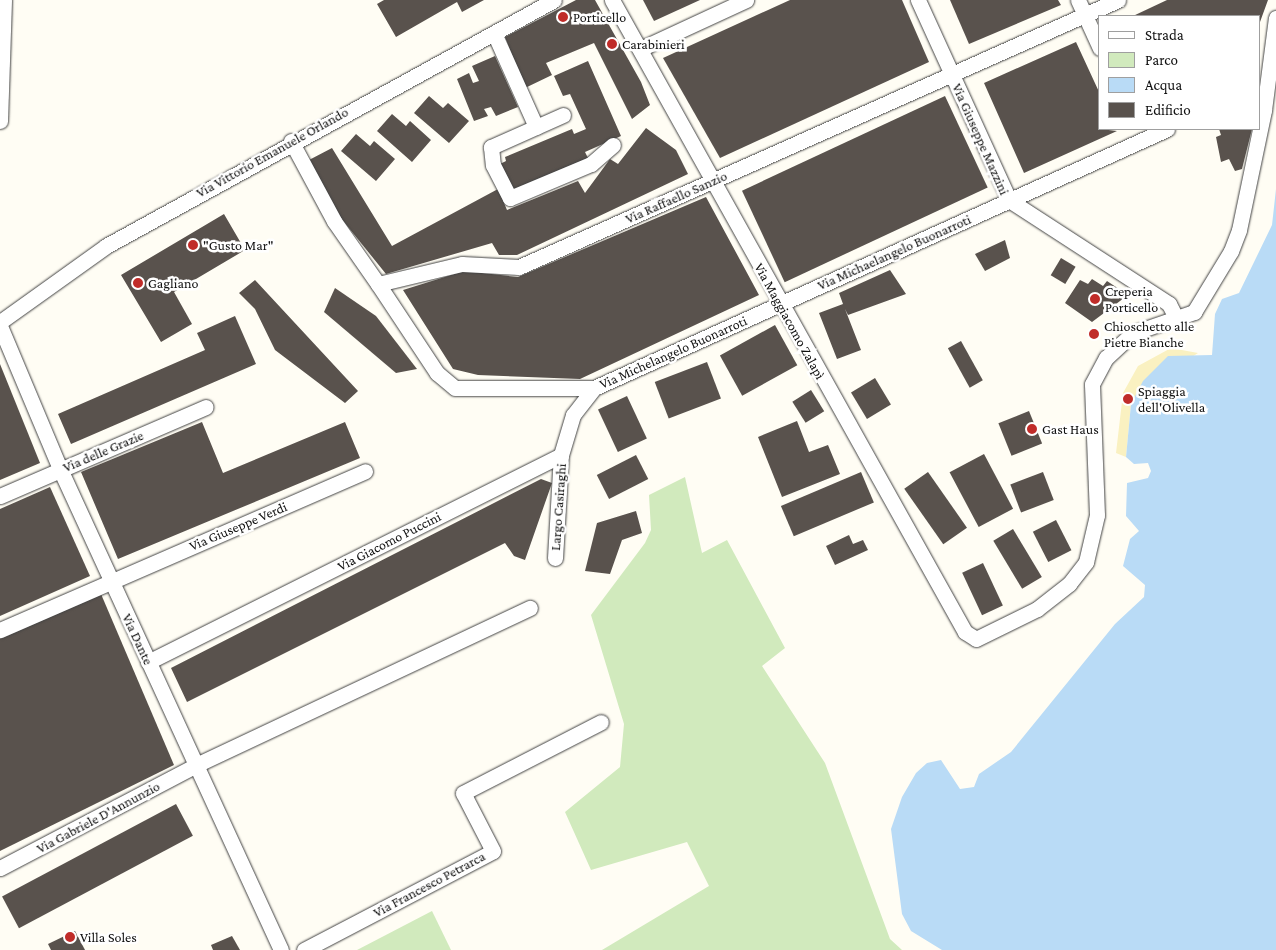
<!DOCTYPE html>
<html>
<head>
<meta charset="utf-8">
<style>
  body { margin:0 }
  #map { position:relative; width:1276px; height:950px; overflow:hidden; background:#fffdf4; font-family:"Crimson Pro",serif }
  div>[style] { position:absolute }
  .green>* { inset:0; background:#d1eabd }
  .sand>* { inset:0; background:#faf1c1 }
  .water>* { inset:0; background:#b9dbf6 }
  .building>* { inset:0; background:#59524d; transform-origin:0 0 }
  .round { border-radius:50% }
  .roads { filter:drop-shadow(0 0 1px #434343) drop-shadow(0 0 1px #434343) }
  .minor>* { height:15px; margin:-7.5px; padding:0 7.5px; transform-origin:7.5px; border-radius:7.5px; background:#fff }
  .dots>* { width:14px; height:14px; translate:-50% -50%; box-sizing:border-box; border:2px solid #fff; border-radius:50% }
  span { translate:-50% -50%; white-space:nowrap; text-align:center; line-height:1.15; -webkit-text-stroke:5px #fff; paint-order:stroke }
  .poi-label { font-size:14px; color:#101010 }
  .left { translate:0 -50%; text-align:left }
  .street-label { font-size:14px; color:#101010 }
  .legend { position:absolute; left:1098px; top:15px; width:162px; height:115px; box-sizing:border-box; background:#fff; border:1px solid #9f9f9f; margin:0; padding:6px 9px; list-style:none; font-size:15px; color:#101010 }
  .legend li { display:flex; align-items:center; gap:10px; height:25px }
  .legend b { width:25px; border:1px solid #9f9f9f }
</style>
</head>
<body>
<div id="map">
  <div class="green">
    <i style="clip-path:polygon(685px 477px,702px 553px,727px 540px,785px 648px,762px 666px,825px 763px,890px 939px,902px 950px,602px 950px,709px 886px,687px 842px,591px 870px,565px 812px,620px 767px,624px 724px,591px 615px,645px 543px,651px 530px,649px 495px)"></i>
    <i style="clip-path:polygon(432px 911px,451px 950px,357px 950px)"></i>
  </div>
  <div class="sand">
    <i style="clip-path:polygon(1171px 348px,1198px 353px,1138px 392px,1131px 404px,1126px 457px,1116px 453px,1123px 393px,1138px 366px)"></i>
  </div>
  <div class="water">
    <i style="clip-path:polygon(1276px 189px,1276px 950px,942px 950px,911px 931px,902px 914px,891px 829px,902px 797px,916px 773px,927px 763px,941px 760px,960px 789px,974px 787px,979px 774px,1011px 752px,1115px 624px,1144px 597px,1145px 585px,1123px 566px,1130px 539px,1139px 531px,1126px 516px,1127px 483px,1148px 478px,1151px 471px,1148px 463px,1134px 464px,1126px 457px,1131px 404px,1143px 381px,1168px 356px,1212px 355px,1215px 314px,1222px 299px,1239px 293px,1272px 225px)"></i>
  </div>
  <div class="building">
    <i style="clip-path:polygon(384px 0,484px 0,462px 12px,457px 2px,396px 37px,377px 4px)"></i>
    <i style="clip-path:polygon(576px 0,595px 0,641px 82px,650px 105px,632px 119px,594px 43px,546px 63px,552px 75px,525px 88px,505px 37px)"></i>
    <i style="clip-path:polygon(643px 0,700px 0,654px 21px)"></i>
    <i style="clip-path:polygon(790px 0,902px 0,929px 62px,720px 158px,663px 58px)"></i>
    <i style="clip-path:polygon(950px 0,1058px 0,1061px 5px,969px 44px)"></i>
    <i style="clip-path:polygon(1167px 0,1268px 0,1260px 22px,1260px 16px,1133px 16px)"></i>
    <i style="clip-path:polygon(1076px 42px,1100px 94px,1100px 129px,1117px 131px,1024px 173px,984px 83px)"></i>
    <i style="clip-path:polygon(495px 56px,518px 107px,496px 116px,491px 107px,484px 109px,488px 116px,474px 121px,457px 79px,469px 73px,473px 83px,479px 81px,472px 66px)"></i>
    <i style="clip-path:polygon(588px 61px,621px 136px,585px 152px,588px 158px,511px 191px,500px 164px,506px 161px,505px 157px,572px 129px,574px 134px,586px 129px,570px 94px,563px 96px,554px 76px)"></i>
    <i style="clip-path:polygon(429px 96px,443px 108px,448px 103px,469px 121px,449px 143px,414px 113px)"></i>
    <i style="left:945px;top:96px;width:101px;height:224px;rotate:65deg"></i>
    <i style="clip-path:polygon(392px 114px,406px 126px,410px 121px,431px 140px,412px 162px,377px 131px)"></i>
    <i style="clip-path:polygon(646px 128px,676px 150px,688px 174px,517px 255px,499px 255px,492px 243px,386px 274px,336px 212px,309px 160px,332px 148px,392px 246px,498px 189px,507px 210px,578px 181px,585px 193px,610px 159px,618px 164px)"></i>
    <i style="clip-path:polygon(1219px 129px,1252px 129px,1242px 169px,1235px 171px,1229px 159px,1221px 162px,1216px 137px,1221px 135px)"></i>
    <i style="clip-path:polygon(356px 134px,370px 146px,374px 141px,395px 159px,376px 181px,341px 151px)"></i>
    <i style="clip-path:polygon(706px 197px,759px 295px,580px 379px,478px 375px,453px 369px,403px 290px,464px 271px,518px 277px)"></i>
    <i style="clip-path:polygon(224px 214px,245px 250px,174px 292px,192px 324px,161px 342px,121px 275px)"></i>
    <i style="clip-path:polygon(1005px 240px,1010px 258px,985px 271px,975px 254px)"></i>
    <i style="left:1061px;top:258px;width:17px;height:20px;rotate:31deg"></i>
    <i style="clip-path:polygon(890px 270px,906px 294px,848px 315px,845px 309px,861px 350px,837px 359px,819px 313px,843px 304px,839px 293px)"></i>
    <i style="clip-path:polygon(1092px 279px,1103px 286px,1107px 281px,1128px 295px,1092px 322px,1065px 303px,1080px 280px,1088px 284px)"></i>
    <i style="clip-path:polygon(255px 280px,358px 391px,345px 403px,275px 350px,255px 309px,239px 293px)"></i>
    <i style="clip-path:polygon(335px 288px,376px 316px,417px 369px,396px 373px,324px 312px)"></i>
    <i style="clip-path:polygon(235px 316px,256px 364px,71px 444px,58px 414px,205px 350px,197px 333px)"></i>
    <i style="left:775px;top:325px;width:46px;height:63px;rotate:61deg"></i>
    <i class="round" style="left:1088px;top:328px;width:12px;height:12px"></i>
    <i style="left:961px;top:341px;width:45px;height:15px;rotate:61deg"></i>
    <i style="left:707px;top:362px;width:39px;height:56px;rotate:69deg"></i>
    <i style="clip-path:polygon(0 364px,40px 463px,0 480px)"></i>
    <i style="left:875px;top:378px;width:31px;height:28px;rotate:59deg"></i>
    <i style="left:811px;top:390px;width:25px;height:22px;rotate:58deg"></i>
    <i style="left:627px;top:396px;width:47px;height:32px;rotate:65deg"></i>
    <i style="left:1029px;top:411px;width:35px;height:33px;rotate:68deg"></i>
    <i style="clip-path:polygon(797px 421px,809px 452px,828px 445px,840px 474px,782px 497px,758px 437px)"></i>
    <i style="clip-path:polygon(202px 422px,223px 473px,345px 422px,360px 458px,118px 559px,81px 472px)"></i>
    <i style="left:984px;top:454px;width:62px;height:39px;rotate:62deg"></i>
    <i style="left:636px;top:455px;width:27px;height:44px;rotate:63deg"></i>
    <i style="left:861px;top:472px;width:33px;height:87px;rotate:67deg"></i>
    <i style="left:928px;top:472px;width:68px;height:29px;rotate:55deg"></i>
    <i style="left:1043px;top:472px;width:30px;height:35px;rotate:69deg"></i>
    <i style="clip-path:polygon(541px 479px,552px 483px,525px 560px,514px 556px,505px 543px,187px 702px,171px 668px)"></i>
    <i style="clip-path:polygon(50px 487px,90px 576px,0 616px,0 509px)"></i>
    <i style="clip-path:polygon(636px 511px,642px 533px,622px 540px,610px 574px,585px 571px,597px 523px)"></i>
    <i style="left:1056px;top:520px;width:34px;height:26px;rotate:63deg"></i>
    <i style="left:1013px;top:529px;width:56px;height:23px;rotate:59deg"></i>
    <i style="clip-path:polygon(849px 535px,853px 544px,863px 540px,868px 550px,835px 565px,826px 546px)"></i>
    <i style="left:983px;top:563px;width:47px;height:23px;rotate:65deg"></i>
    <i style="clip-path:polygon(101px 594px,174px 765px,0 851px,0 639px)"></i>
    <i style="left:176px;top:804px;width:36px;height:197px;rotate:62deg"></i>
    <i style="clip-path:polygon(75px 931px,85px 950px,51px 950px,48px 944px)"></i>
    <i style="clip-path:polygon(232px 936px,240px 950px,213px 950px,211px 945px)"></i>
  </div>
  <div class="roads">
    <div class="minor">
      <i style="left:612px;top:0;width:724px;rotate:60.81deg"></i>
      <i style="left:965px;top:632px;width:13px;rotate:32deg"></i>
      <i style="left:976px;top:639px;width:68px;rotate:-26.2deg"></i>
      <i style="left:1037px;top:609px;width:41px;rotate:-38deg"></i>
      <i style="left:1069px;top:584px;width:28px;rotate:-52deg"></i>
      <i style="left:1086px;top:562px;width:48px;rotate:-76.8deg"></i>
      <i style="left:1097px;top:515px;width:131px;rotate:-92.2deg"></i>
      <i style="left:1092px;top:384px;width:30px;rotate:-62deg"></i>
      <i style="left:1106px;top:358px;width:37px;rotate:-43deg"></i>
      <i style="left:1133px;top:333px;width:65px;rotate:-19deg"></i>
      <i style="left:1194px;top:312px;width:71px;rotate:-58.8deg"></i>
      <i style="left:1231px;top:251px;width:22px;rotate:-69deg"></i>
      <i style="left:1239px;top:230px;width:123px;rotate:-78.2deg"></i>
      <i style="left:1264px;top:110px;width:93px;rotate:-82.6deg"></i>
      <i style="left:918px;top:0;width:220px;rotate:65.5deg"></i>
      <i style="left:1009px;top:200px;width:191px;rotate:33deg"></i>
      <i style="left:1169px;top:304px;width:16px;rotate:63deg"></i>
      <i style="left:1078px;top:0;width:53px;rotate:65.4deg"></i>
      <i style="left:494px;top:33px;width:103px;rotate:65.9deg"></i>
      <i style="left:640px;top:49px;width:117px;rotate:-24.8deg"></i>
      <i style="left:563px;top:115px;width:79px;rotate:156deg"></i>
      <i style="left:491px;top:147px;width:18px;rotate:84deg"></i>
      <i style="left:493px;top:165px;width:37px;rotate:63deg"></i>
      <i style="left:510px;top:198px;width:88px;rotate:-22.8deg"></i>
      <i style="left:591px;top:164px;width:29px;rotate:-41deg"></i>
      <i style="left:0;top:121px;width:121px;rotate:-88.1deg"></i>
      <i style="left:291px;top:141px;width:91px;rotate:61.7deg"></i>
      <i style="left:334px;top:221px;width:77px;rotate:55.1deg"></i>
      <i style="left:378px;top:284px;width:86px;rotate:-13.4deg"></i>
      <i style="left:462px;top:264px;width:57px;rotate:3deg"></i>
      <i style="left:519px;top:267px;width:656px;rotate:-24.02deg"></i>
      <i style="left:378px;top:284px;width:107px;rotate:56.5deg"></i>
      <i style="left:437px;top:373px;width:23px;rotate:40deg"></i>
      <i style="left:455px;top:388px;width:139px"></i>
      <i style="left:594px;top:388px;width:629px;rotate:-24.32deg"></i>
      <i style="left:0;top:322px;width:130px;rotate:-35.6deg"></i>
      <i style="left:106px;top:246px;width:511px;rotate:-28.77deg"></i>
      <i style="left:0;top:326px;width:155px;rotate:67.2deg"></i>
      <i style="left:60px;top:469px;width:529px;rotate:65.32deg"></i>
      <i style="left:0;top:496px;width:224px;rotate:-23.4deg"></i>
      <i style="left:555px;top:558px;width:103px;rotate:-86.7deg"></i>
      <i style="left:0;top:630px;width:398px;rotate:-23.5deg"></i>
      <i style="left:148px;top:662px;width:462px;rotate:-26.6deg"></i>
      <i style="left:561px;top:455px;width:42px;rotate:-73.3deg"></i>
      <i style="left:573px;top:415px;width:34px;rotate:-52deg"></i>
      <i style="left:0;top:868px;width:221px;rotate:-27.7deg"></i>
      <i style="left:196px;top:765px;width:369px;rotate:-25.2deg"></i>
      <i style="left:304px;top:950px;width:213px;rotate:-27.6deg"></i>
      <i style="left:493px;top:851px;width:65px;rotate:-117.3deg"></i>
      <i style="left:463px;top:793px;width:155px;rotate:-27.2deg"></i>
    </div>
  </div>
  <div class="dots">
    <i style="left:563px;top:17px;background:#c02c29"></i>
    <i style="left:612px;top:44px;background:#c02c29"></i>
    <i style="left:193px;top:245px;background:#c02c29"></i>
    <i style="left:138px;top:283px;background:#c02c29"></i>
    <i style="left:1095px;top:299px;background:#c02c29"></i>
    <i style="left:1094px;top:334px;background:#c02c29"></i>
    <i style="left:1128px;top:399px;background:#c02c29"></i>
    <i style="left:1032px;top:429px;background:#c02c29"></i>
    <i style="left:70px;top:937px;background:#c02c29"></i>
  </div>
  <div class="poi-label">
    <span class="left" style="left:573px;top:17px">Porticello</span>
    <span class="left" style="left:622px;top:44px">Carabinieri</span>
    <span class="left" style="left:203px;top:245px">"Gusto Mar"</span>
    <span class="left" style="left:148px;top:283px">Gagliano</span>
    <span class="left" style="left:1105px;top:299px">Creperia<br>Porticello</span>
    <span class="left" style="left:1104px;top:334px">Chioschetto alle<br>Pietre Bianche</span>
    <span class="left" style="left:1138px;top:399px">Spiaggia<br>dell'Olivella</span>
    <span class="left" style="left:1042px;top:429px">Gast Haus</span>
    <span class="left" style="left:80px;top:937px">Villa Soles</span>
  </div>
  <div class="street-label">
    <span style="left:981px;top:139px;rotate:66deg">Via Giuseppe Mazzini</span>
    <span style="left:272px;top:152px;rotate:-29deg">Via Vittorio Emanuele Orlando</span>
    <span style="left:676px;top:197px;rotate:-24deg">Via Raffaello Sanzio</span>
    <span style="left:894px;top:252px;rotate:-24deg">Via Michaelangelo Buonarroti</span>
    <span style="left:790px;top:321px;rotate:61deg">Via Maggiacomo Zalapì</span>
    <span style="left:673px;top:352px;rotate:-24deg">Via Michelangelo Buonarroti</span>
    <span style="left:103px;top:451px;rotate:-23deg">Via delle Grazie</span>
    <span style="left:558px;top:507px;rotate:-86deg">Largo Casiraghi</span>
    <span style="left:238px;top:526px;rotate:-23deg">Via Giuseppe Verdi</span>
    <span style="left:389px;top:541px;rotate:-27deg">Via Giacomo Puccini</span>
    <span style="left:138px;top:639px;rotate:65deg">Via Dante</span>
    <span style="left:98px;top:817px;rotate:-28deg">Via Gabriele D'Annunzio</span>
    <span style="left:429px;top:884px;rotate:-28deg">Via Francesco Petrarca</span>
  </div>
  <ul class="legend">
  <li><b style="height:6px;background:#fff"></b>Strada</li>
  <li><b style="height:14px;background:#d1eabd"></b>Parco</li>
  <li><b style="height:14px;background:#b9dbf6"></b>Acqua</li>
  <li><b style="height:14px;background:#59524d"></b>Edificio</li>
  </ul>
</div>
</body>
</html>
